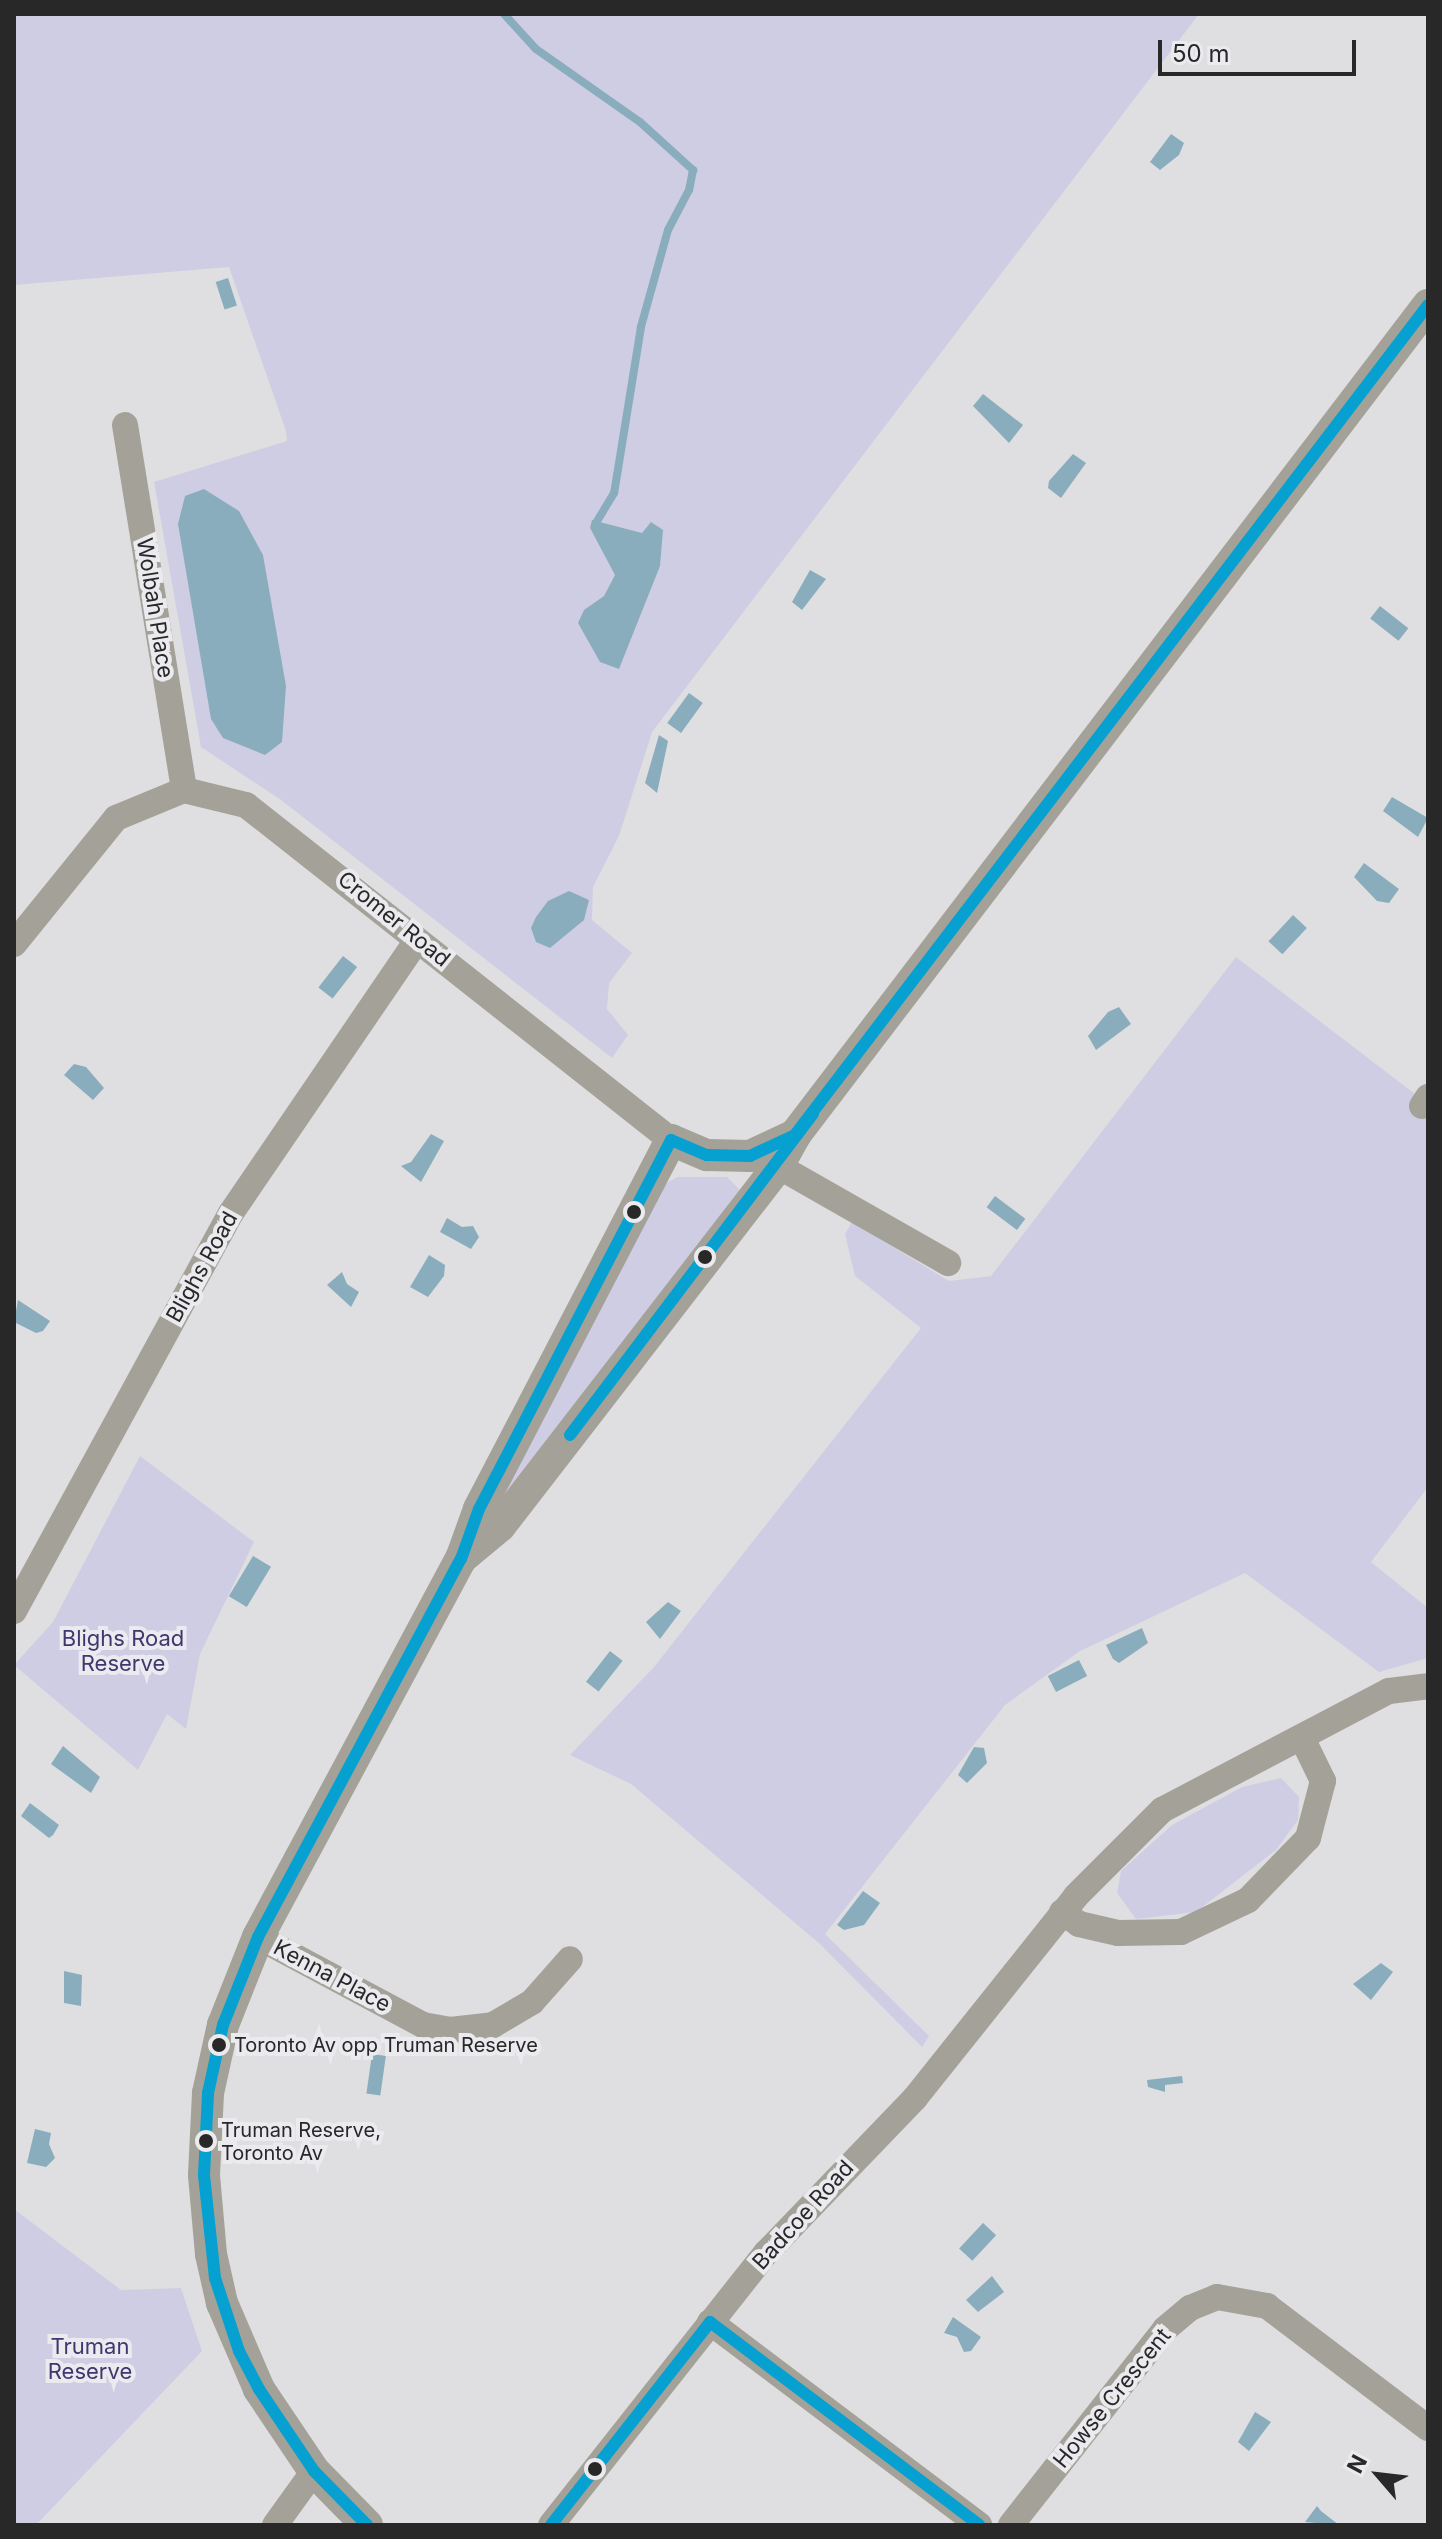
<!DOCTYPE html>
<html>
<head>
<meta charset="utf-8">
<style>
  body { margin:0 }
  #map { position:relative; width:1442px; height:2539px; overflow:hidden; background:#dfdfe1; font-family:Inter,sans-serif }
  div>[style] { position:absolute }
  .green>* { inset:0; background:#cfcde4 }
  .water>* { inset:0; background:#8aadbd; transform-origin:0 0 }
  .stream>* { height:8px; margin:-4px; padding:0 4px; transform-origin:4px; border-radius:4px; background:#8aadbd }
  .minor>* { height:26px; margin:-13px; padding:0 13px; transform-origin:13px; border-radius:13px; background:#a4a298 }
  .tertiary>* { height:32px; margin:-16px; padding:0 16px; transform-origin:16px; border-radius:16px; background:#a4a298 }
  .bus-1>* { height:12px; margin:-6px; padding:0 6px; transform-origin:6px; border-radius:6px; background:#06a0d1 }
  .dots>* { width:22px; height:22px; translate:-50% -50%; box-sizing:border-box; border:4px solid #ebebef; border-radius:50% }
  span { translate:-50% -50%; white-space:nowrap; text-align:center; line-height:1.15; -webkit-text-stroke:8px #ebebef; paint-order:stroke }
  .bus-label { font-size:20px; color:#282829 }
  .left { translate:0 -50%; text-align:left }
  .street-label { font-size:22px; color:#282829 }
  .park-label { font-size:22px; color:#40376f }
  .frame { position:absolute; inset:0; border:16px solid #282829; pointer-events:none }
  .north { position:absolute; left:1338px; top:2435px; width:80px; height:80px; -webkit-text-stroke:6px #ebebef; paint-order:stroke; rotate:298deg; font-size:22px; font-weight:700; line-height:32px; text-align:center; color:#282829 }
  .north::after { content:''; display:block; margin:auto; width:28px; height:36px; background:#282829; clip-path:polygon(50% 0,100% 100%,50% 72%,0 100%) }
  .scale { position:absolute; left:1158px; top:40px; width:198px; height:36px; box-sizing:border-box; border:4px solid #282829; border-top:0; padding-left:10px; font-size:24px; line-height:28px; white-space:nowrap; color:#282829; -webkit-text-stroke:6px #ebebef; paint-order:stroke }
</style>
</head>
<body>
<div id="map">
  <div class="green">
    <i style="clip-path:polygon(14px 14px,1199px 14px,652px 732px,619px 836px,593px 887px,592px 920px,632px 953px,609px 983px,607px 1009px,628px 1035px,612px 1058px,281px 800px,201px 747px,154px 482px,287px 441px,286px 431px,229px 267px,14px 285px)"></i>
    <i style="clip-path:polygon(1236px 957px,1428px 1104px,1428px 1487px,1371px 1562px,1428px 1608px,1428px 1658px,1379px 1672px,1245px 1573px,1080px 1651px,1005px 1705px,825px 1934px,929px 2036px,922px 2047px,820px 1944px,631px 1784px,570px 1755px,654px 1667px,921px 1328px,855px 1276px,845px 1234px,852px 1222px,949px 1281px,991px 1276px)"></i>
    <i style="clip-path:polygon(677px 1177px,727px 1177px,740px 1190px,489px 1524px,660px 1187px)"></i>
    <i style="clip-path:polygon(140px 1456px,254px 1542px,200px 1654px,186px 1729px,167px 1714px,138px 1770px,14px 1665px,53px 1622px)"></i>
    <i style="clip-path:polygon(1281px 1778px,1299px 1797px,1298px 1820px,1276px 1850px,1196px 1912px,1136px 1919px,1117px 1893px,1121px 1871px,1172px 1825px,1242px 1787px)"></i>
    <i style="clip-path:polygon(14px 2209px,121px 2290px,181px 2288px,202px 2351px,36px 2525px,14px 2525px)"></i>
  </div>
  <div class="water">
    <i style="clip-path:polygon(1171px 134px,1184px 143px,1179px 155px,1160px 170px,1150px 162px)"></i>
    <i style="left:228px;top:278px;width:29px;height:13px;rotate:72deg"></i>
    <i style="clip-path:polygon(983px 394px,1023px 425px,1009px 443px,973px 406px)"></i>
    <i style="clip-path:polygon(1073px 454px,1086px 463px,1061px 498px,1048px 488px,1049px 481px)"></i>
    <i style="clip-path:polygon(204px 489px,239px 511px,263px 555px,286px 686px,282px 742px,265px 755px,223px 738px,211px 719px,178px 524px,185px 496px)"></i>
    <i style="clip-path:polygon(592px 520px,642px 533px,651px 522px,663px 530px,660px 566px,619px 669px,600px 662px,578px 623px,584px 610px,604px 596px,615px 575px,590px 528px)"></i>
    <i style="clip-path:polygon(810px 570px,826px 579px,802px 610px,792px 602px)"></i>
    <i style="left:1380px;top:606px;width:36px;height:16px;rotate:38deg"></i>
    <i style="left:689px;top:693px;width:17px;height:37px;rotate:36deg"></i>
    <i style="clip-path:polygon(659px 735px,668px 741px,657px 793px,645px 783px)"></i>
    <i style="clip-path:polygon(1392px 797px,1428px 818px,1418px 837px,1383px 811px)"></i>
    <i style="clip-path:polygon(1364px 863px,1399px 889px,1389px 903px,1377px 901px,1354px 877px)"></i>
    <i style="clip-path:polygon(569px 891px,589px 900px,584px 920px,550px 948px,536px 942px,531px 928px,536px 917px,548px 901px)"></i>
    <i style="left:1293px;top:915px;width:19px;height:36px;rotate:43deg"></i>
    <i style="left:343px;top:956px;width:18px;height:40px;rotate:38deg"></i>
    <i style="clip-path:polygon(1119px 1007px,1131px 1024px,1096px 1050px,1088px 1036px,1108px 1012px)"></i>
    <i style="clip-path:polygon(74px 1064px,86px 1067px,104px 1088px,93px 1100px,64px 1075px)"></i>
    <i style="clip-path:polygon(431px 1134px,444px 1141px,421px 1182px,401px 1166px,411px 1162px)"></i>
    <i style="left:995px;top:1196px;width:38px;height:14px;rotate:37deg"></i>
    <i style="clip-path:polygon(447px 1218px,462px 1227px,473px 1226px,479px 1237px,471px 1249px,440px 1232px)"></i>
    <i style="clip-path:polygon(429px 1255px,445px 1265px,444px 1276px,428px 1297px,410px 1287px)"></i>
    <i style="clip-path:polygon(342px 1272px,347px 1284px,359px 1292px,351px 1307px,327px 1285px)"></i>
    <i style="clip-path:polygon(18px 1300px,50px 1321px,43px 1331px,36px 1333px,14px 1322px)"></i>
    <i style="left:253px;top:1556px;width:21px;height:47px;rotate:31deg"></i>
    <i style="clip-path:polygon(668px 1602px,681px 1611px,660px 1639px,646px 1622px)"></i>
    <i style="clip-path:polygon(1142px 1628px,1148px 1643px,1119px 1663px,1113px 1659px,1106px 1645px)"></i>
    <i style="left:610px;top:1651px;width:16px;height:39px;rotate:38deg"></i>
    <i style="left:1079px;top:1660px;width:18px;height:35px;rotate:63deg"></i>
    <i style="clip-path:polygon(63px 1746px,100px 1777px,91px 1793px,51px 1764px)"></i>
    <i style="clip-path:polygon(974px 1747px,984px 1748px,987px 1763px,967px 1783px,958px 1775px)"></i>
    <i style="clip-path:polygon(30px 1803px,59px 1825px,53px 1835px,49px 1838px,21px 1816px)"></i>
    <i style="clip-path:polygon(863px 1891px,880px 1903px,864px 1925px,844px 1930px,837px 1925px)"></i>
    <i style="clip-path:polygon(1381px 1963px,1393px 1972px,1371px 2000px,1353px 1984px)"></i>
    <i style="clip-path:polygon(64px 1971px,82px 1975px,81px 2006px,64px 2003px)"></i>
    <i style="left:372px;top:2054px;width:14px;height:40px;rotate:8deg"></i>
    <i style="clip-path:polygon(1182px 2076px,1183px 2083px,1165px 2085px,1165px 2092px,1148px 2087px,1147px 2080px)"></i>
    <i style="clip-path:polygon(35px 2129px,51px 2133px,49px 2144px,55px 2158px,46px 2167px,27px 2163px)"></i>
    <i style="left:983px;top:2223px;width:18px;height:35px;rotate:43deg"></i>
    <i style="clip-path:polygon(992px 2276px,1004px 2292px,978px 2312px,966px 2300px)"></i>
    <i style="clip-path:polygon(953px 2317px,981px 2337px,971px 2351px,964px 2352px,957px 2337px,944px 2333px)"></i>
    <i style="clip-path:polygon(1255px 2412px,1271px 2422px,1249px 2451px,1238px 2442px)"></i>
    <i style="clip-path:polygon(1317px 2506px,1321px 2511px,1339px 2525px,1305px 2522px)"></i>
  </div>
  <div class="stream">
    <i style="left:504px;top:14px;width:47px;rotate:47.6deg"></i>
    <i style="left:536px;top:49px;width:127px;rotate:35.1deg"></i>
    <i style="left:640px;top:122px;width:72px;rotate:42.2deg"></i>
    <i style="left:693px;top:170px;width:20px;rotate:101deg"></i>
    <i style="left:689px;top:190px;width:45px;rotate:117.7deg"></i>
    <i style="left:668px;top:230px;width:101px;rotate:105.6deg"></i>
    <i style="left:641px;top:327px;width:168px;rotate:99.2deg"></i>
    <i style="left:614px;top:493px;width:33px;rotate:121deg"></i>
  </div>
  <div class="minor">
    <i style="left:125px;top:425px;width:370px;rotate:80.8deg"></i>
    <i style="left:14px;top:944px;width:162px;rotate:-51deg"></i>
    <i style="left:116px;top:818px;width:74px;rotate:-22.4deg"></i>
    <i style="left:184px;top:790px;width:64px;rotate:13.6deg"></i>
    <i style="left:246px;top:805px;width:541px;rotate:38.25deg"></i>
    <i style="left:1422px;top:1106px;width:11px;rotate:-56deg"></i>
    <i style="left:778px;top:1166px;width:196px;rotate:29.7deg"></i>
    <i style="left:14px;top:1611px;width:453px;rotate:-61.4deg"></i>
    <i style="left:231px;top:1213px;width:330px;rotate:-55.7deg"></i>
    <i style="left:1062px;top:1912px;width:21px;rotate:35deg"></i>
    <i style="left:1079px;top:1924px;width:40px;rotate:13deg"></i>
    <i style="left:1118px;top:1933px;width:63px;rotate:-0.9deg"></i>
    <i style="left:1181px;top:1932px;width:74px;rotate:-25.5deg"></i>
    <i style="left:1248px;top:1900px;width:86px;rotate:-45.9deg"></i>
    <i style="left:1308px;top:1838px;width:59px;rotate:-75.3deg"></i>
    <i style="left:1323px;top:1781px;width:48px;rotate:-116deg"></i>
    <i style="left:258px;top:1937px;width:187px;rotate:28.1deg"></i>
    <i style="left:423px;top:2025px;width:27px;rotate:10deg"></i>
    <i style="left:450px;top:2030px;width:43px;rotate:-6.6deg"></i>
    <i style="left:493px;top:2025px;width:45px;rotate:-30.5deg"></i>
    <i style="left:532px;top:2002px;width:57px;rotate:-48.5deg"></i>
    <i style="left:710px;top:2322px;width:337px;rotate:37deg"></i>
    <i style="left:275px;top:2525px;width:67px;rotate:-54.2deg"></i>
    <i style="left:551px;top:2525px;width:347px;rotate:-51.7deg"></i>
    <i style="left:766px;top:2253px;width:215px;rotate:-46.1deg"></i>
    <i style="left:915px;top:2098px;width:258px;rotate:-51.4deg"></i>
    <i style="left:1076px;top:1896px;width:122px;rotate:-45deg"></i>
    <i style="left:1162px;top:1810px;width:256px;rotate:-27.7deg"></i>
    <i style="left:1389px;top:1691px;width:39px;rotate:-7deg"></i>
    <i style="left:1011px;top:2525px;width:249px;rotate:-51.8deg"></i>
    <i style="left:1165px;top:2329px;width:33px;rotate:-40deg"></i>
    <i style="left:1190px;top:2308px;width:29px;rotate:-22deg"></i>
    <i style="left:1217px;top:2297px;width:51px;rotate:10.2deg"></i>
    <i style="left:1267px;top:2306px;width:202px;rotate:37.2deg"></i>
  </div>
  <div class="tertiary">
    <i style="left:464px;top:1556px;width:47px;rotate:-39.8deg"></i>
    <i style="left:500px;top:1526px;width:455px;rotate:-52.3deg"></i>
    <i style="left:778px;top:1166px;width:35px;rotate:-61deg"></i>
    <i style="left:795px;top:1135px;width:1044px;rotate:-52.67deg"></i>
    <i style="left:367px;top:2525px;width:76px;rotate:-134.5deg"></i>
    <i style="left:314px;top:2471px;width:99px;rotate:-123.9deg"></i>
    <i style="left:259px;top:2389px;width:94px;rotate:-113.3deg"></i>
    <i style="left:222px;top:2303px;width:50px;rotate:-102.7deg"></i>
    <i style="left:211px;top:2254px;width:79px;rotate:-95.1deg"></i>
    <i style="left:204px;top:2175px;width:82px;rotate:-87.2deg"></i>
    <i style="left:208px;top:2093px;width:70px;rotate:-77.6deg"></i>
    <i style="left:223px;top:2025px;width:95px;rotate:-68.3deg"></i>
    <i style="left:258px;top:1937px;width:429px;rotate:-61.8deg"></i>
    <i style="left:461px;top:1559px;width:53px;rotate:-70.2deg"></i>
    <i style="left:479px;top:1509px;width:416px;rotate:-62.5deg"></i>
    <i style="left:671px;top:1140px;width:39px;rotate:23deg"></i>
    <i style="left:707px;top:1155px;width:43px;rotate:1.3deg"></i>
    <i style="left:750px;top:1156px;width:50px;rotate:-25deg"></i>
  </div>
  <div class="bus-1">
    <i style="left:570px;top:1435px;width:403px;rotate:-52.9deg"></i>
    <i style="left:367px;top:2525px;width:76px;rotate:-134.5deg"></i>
    <i style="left:314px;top:2471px;width:99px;rotate:-123.9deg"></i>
    <i style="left:259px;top:2389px;width:43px;rotate:-117.8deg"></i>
    <i style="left:239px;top:2351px;width:77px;rotate:-108.2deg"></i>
    <i style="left:215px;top:2278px;width:104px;rotate:-96.1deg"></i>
    <i style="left:204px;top:2175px;width:82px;rotate:-87.2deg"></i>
    <i style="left:208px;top:2093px;width:70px;rotate:-77.6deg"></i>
    <i style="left:223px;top:2025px;width:95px;rotate:-68.3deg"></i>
    <i style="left:258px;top:1937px;width:429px;rotate:-61.8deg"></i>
    <i style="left:461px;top:1559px;width:53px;rotate:-70.2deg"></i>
    <i style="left:479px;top:1509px;width:416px;rotate:-62.5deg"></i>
    <i style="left:671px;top:1140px;width:39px;rotate:23deg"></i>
    <i style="left:707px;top:1155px;width:43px;rotate:1.3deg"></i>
    <i style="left:750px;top:1156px;width:50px;rotate:-25deg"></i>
    <i style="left:795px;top:1135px;width:1044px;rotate:-52.67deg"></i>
    <i style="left:551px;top:2525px;width:258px;rotate:-51.9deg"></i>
    <i style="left:710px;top:2322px;width:337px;rotate:37deg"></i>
  </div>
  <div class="dots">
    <i style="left:634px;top:1212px;background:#282829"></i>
    <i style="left:705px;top:1257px;background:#282829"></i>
    <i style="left:219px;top:2045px;background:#282829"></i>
    <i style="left:206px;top:2141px;background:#282829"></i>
    <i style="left:595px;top:2469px;background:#282829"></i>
  </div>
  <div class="bus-label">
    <span class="left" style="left:234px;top:2045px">Toronto Av opp Truman Reserve</span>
    <span class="left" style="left:221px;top:2142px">Truman Reserve,<br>Toronto Av</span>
  </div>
  <div class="street-label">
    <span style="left:155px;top:608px;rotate:81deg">Wolbah Place</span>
    <span style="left:394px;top:919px;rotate:39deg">Cromer Road</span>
    <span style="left:202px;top:1267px;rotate:-61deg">Blighs Road</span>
    <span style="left:332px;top:1976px;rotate:28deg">Kenna Place</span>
    <span style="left:803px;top:2215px;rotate:-48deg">Badcoe Road</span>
    <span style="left:1112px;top:2398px;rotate:-51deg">Howse Crescent</span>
  </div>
  <div class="park-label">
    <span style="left:123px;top:1651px">Blighs Road<br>Reserve</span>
    <span style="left:90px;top:2359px">Truman<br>Reserve</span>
  </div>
  <div class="frame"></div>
  <div class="north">N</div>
  <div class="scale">50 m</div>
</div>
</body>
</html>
